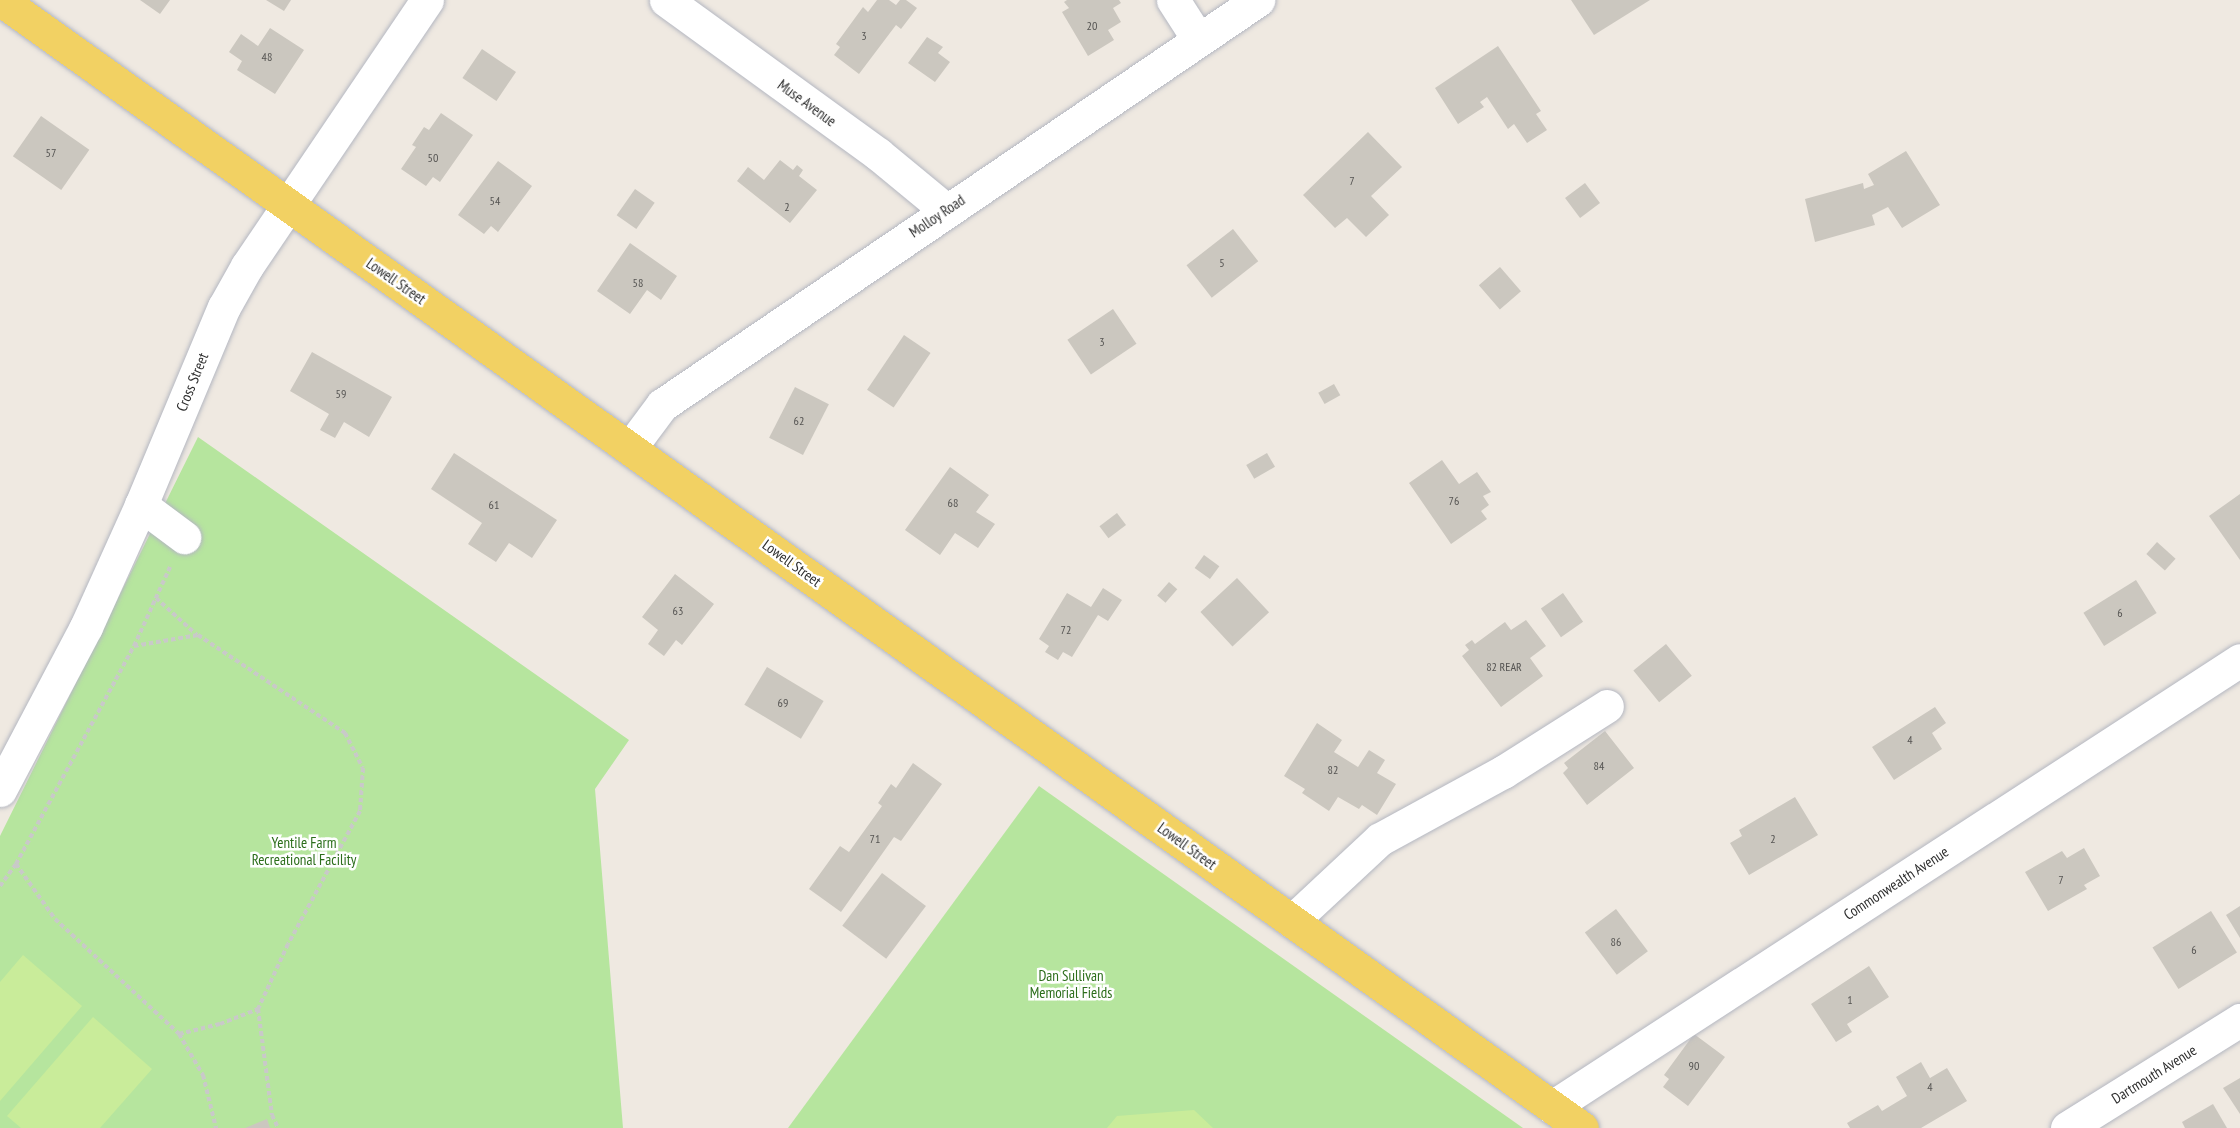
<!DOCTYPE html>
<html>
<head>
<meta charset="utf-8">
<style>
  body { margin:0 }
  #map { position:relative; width:2240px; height:1128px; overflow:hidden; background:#efe9e1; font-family:"PT Sans Narrow",sans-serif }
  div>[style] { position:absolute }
  .green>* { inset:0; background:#b6e59e }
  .pitch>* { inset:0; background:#c9ec9a }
  .building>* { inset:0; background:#cbc7bf; transform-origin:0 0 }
  .path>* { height:4px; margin-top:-2px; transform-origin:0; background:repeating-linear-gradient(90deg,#c9c9c9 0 4.5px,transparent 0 7.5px) }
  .roads { filter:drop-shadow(0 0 2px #b4b7c1) drop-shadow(0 0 2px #b4b7c1) }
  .minor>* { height:33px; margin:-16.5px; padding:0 16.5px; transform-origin:16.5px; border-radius:16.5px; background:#fff }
  .major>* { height:33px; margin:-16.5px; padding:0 16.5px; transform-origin:16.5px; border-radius:16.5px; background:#f2d163 }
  span { translate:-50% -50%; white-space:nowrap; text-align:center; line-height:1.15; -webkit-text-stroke:5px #fff; paint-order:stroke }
  .number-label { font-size:12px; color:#555452 }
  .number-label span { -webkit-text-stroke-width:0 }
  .street-label { font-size:15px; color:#2e2e2e }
  .park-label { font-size:15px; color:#2c6e1b }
</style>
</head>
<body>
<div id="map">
  <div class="green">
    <i style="clip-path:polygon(198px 437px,629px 740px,595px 789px,623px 1128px,0 1128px,0 836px)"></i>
    <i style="clip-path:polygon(1039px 786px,1523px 1128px,788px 1128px)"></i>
  </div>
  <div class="pitch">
    <i style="clip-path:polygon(23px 955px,82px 1006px,0 1101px,0 982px)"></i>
    <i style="clip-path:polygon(93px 1017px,152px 1069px,100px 1128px,21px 1128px,7px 1116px)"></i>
    <i style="clip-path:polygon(1194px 1110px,1213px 1128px,1107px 1128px,1117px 1116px)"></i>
  </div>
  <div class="building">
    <i style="clip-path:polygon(140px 0,170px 0,160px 14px)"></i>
    <i style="clip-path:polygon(266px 0,291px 0,284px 11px)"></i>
    <i style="clip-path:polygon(877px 0,889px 0,896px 5px,900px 0,906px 0,917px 8px,901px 29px,896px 25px,859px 74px,834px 55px,840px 47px,836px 44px,863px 7px,868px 12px)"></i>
    <i style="clip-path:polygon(1067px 0,1119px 0,1121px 3px,1113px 8px,1121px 22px,1108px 30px,1114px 40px,1088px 56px,1062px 12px,1069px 8px,1064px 2px)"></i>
    <i style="clip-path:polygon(1571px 0,1650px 0,1594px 35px)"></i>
    <i style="clip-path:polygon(270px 28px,304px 50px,275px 94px,237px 70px,242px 61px,229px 52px,241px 34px,258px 46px)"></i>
    <i style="clip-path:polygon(927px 37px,943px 47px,938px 53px,950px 62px,935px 82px,908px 63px)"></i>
    <i style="clip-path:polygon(1498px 46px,1541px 111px,1536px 114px,1547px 130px,1527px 143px,1514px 124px,1508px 129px,1487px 97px,1480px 102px,1484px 107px,1458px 124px,1435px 88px)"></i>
    <i style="left:482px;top:49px;width:41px;height:35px;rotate:34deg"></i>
    <i style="clip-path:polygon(441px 113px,473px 135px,440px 182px,433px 177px,426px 186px,401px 169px,416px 147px,412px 145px,424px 127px,429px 130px)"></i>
    <i style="left:41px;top:116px;width:59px;height:49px;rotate:35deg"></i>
    <i style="clip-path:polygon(1368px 132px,1402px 167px,1371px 196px,1389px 215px,1366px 237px,1347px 218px,1335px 228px,1303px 195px)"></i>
    <i style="clip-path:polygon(1906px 151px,1940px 205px,1902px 228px,1888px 207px,1872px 215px,1875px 225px,1815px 242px,1805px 199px,1863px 183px,1864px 189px,1874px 185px,1868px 174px)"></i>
    <i style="clip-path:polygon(780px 160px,793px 170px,797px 165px,803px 170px,799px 176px,817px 190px,790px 223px,737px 181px,748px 167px,764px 180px)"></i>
    <i style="clip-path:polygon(498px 161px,532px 186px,498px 232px,491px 226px,484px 234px,458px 215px)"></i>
    <i style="left:1585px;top:183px;width:25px;height:25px;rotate:53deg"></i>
    <i style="left:635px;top:189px;width:24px;height:32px;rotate:35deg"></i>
    <i style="left:1233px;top:229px;width:41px;height:59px;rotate:52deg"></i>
    <i style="clip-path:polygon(630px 243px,677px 276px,661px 300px,647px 290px,630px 314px,597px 291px)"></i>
    <i style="left:1500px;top:267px;width:32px;height:28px;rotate:49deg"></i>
    <i style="left:1113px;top:309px;width:42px;height:55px;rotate:56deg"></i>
    <i style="left:904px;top:335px;width:32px;height:66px;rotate:34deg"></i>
    <i style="clip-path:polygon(312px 352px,392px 397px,369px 437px,344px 422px,335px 438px,320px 430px,329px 414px,290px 391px)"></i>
    <i style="left:1334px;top:384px;width:13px;height:18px;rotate:61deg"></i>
    <i style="left:795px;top:387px;width:38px;height:57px;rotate:27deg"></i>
    <i style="clip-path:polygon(454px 453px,557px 520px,532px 558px,509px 543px,496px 562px,468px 544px,482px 523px,431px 489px)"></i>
    <i style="left:1267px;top:453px;width:16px;height:24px;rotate:60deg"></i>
    <i style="clip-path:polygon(1442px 460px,1459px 484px,1477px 472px,1491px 492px,1483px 496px,1489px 505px,1481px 511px,1487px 519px,1451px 544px,1409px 483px)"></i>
    <i style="clip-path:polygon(950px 467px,989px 495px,976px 512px,995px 524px,978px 548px,955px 533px,940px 555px,905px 530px)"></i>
    <i style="clip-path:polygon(2240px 494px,2240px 560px,2209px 516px)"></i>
    <i style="left:1117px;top:513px;width:15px;height:22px;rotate:53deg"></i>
    <i style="left:2157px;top:542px;width:25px;height:16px;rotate:42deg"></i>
    <i style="left:1204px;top:555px;width:19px;height:16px;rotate:36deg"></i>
    <i style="clip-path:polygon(675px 574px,714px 604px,682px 645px,676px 640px,664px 656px,648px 644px,658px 630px,642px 617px)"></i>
    <i style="left:1237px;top:578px;width:47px;height:50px;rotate:47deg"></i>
    <i style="left:2136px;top:580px;width:39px;height:62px;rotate:58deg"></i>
    <i style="left:1169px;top:582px;width:11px;height:18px;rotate:41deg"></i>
    <i style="clip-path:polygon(1103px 588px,1122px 600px,1108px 621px,1098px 615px,1072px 657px,1063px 652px,1058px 660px,1045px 652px,1049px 646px,1039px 639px,1067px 593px,1091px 607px)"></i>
    <i style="left:1563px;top:593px;width:35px;height:27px;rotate:55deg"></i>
    <i style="clip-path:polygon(1526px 620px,1546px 646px,1530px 658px,1543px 676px,1501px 707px,1462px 656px,1469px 650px,1465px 645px,1472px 640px,1475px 644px,1505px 622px,1511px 630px)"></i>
    <i style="left:1666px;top:644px;width:41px;height:42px;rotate:51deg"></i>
    <i style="left:767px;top:667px;width:66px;height:44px;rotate:31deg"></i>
    <i style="clip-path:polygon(1935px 707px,1946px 723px,1932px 733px,1942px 749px,1894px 780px,1872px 747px)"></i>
    <i style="clip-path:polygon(1317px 723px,1342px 740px,1334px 752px,1358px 767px,1369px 750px,1385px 760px,1377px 773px,1396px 784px,1377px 815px,1362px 805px,1359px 809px,1338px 797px,1329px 811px,1302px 793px,1305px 789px,1284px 776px)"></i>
    <i style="clip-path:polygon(1605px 731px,1634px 768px,1587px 805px,1563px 773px,1568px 768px,1564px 763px)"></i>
    <i style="clip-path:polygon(913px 763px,942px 784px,901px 841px,894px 837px,841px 912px,809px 889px,840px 846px,849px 852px,882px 806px,878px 803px,891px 784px,896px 788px)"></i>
    <i style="clip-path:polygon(1795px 797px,1818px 835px,1749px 875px,1730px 843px,1742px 836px,1739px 830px)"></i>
    <i style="clip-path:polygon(2084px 848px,2100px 876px,2084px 885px,2087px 889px,2048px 911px,2025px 872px,2062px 851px,2067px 858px)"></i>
    <i style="left:882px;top:873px;width:55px;height:66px;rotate:37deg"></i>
    <i style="clip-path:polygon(2240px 906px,2240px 938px,2226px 915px)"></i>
    <i style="left:1616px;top:909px;width:53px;height:39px;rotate:53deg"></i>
    <i style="left:2211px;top:911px;width:49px;height:69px;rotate:58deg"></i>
    <i style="clip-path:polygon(1869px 966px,1889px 997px,1847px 1024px,1852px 1032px,1836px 1042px,1811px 1004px)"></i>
    <i style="clip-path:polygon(1694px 1034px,1725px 1057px,1688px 1106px,1663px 1087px,1669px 1079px,1664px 1075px)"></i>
    <i style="clip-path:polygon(1921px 1062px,1930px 1078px,1947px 1068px,1967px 1101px,1921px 1128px,1850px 1128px,1847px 1123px,1878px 1105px,1882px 1111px,1907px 1096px,1896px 1077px)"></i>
    <i style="clip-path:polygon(2240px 1078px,2240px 1114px,2223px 1088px)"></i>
    <i style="clip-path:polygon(2213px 1104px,2227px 1128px,2185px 1128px,2182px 1122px)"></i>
    <i style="clip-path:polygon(267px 1119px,270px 1128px,245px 1128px)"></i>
  </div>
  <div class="path">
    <i style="left:156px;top:598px;width:55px;rotate:42.1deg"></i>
    <i style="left:134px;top:646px;width:65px;rotate:-9.8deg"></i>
    <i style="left:198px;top:635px;width:177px;rotate:33.7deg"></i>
    <i style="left:345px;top:733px;width:39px;rotate:63deg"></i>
    <i style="left:363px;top:768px;width:43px;rotate:94deg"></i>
    <i style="left:360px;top:811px;width:151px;rotate:118.4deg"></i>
    <i style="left:288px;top:944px;width:72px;rotate:114.8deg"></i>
    <i style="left:258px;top:1009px;width:107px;rotate:82.5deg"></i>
    <i style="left:272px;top:1115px;width:14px;rotate:65deg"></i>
    <i style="left:16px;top:864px;width:67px;rotate:54.7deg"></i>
    <i style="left:55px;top:919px;width:169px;rotate:42.8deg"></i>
    <i style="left:179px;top:1034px;width:48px;rotate:59.7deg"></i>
    <i style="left:203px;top:1075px;width:55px;rotate:76.2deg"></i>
    <i style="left:0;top:886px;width:27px;rotate:-54deg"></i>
    <i style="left:16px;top:864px;width:248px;rotate:-61.6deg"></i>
    <i style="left:134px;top:646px;width:87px;rotate:-65.5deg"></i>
    <i style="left:179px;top:1034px;width:42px;rotate:-13.7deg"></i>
    <i style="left:220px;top:1024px;width:41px;rotate:-21.5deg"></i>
  </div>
  <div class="roads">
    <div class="minor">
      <i style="left:666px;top:0;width:262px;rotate:36deg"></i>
      <i style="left:878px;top:154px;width:88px;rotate:39.5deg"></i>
      <i style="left:1173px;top:0;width:46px;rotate:57.3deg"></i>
      <i style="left:630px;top:448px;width:54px;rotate:-53.3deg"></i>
      <i style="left:662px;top:405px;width:721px;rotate:-34.2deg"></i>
      <i style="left:141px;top:505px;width:54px;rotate:36.7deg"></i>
      <i style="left:0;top:790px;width:184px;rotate:-62.2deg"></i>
      <i style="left:86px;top:627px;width:134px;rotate:-65.7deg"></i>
      <i style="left:141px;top:505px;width:215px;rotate:-67.3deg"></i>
      <i style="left:224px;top:307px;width:47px;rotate:-60.7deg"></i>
      <i style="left:247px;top:266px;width:321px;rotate:-55.9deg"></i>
      <i style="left:1292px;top:921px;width:120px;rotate:-43deg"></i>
      <i style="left:1380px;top:839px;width:140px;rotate:-28.6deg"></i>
      <i style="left:1503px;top:772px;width:123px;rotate:-32.4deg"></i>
      <i style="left:1552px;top:1107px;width:820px;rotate:-33.01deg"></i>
      <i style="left:2067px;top:1128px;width:204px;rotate:-32deg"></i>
    </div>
    <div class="major">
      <i style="left:1px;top:0;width:1942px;rotate:35.51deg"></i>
    </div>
  </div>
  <div class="number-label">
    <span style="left:1092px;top:26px">20</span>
    <span style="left:864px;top:36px">3</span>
    <span style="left:267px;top:57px">48</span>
    <span style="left:51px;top:153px">57</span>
    <span style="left:433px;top:158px">50</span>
    <span style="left:1352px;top:181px">7</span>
    <span style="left:495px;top:201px">54</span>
    <span style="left:787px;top:207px">2</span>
    <span style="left:1222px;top:263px">5</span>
    <span style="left:638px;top:283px">58</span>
    <span style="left:1102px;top:342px">3</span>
    <span style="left:341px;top:394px">59</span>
    <span style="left:799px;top:421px">62</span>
    <span style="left:1454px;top:501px">76</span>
    <span style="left:953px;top:503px">68</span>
    <span style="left:494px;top:505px">61</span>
    <span style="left:678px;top:611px">63</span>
    <span style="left:2120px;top:613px">6</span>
    <span style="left:1066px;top:630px">72</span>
    <span style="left:1504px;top:667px">82 REAR</span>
    <span style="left:783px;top:703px">69</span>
    <span style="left:1910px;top:740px">4</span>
    <span style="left:1599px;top:766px">84</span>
    <span style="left:1333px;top:770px">82</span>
    <span style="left:875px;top:839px">71</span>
    <span style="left:1773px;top:839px">2</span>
    <span style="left:2061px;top:880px">7</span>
    <span style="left:1616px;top:942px">86</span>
    <span style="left:2194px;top:950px">6</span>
    <span style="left:1850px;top:1000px">1</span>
    <span style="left:1694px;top:1066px">90</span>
    <span style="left:1930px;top:1087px">4</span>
  </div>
  <div class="street-label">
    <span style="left:807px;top:103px;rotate:36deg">Muse Avenue</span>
    <span style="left:937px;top:216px;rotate:-34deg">Molloy Road</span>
    <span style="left:396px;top:281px;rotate:35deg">Lowell Street</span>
    <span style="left:192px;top:382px;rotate:-68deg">Cross Street</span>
    <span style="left:792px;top:563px;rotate:36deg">Lowell Street</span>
    <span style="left:1187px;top:846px;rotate:36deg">Lowell Street</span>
    <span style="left:1896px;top:883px;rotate:-33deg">Commonwealth Avenue</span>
    <span style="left:2154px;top:1074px;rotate:-32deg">Dartmouth Avenue</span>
  </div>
  <div class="park-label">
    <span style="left:304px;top:851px">Yentile Farm<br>Recreational Facility</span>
    <span style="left:1071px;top:984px">Dan Sullivan<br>Memorial Fields</span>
  </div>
</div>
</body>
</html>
